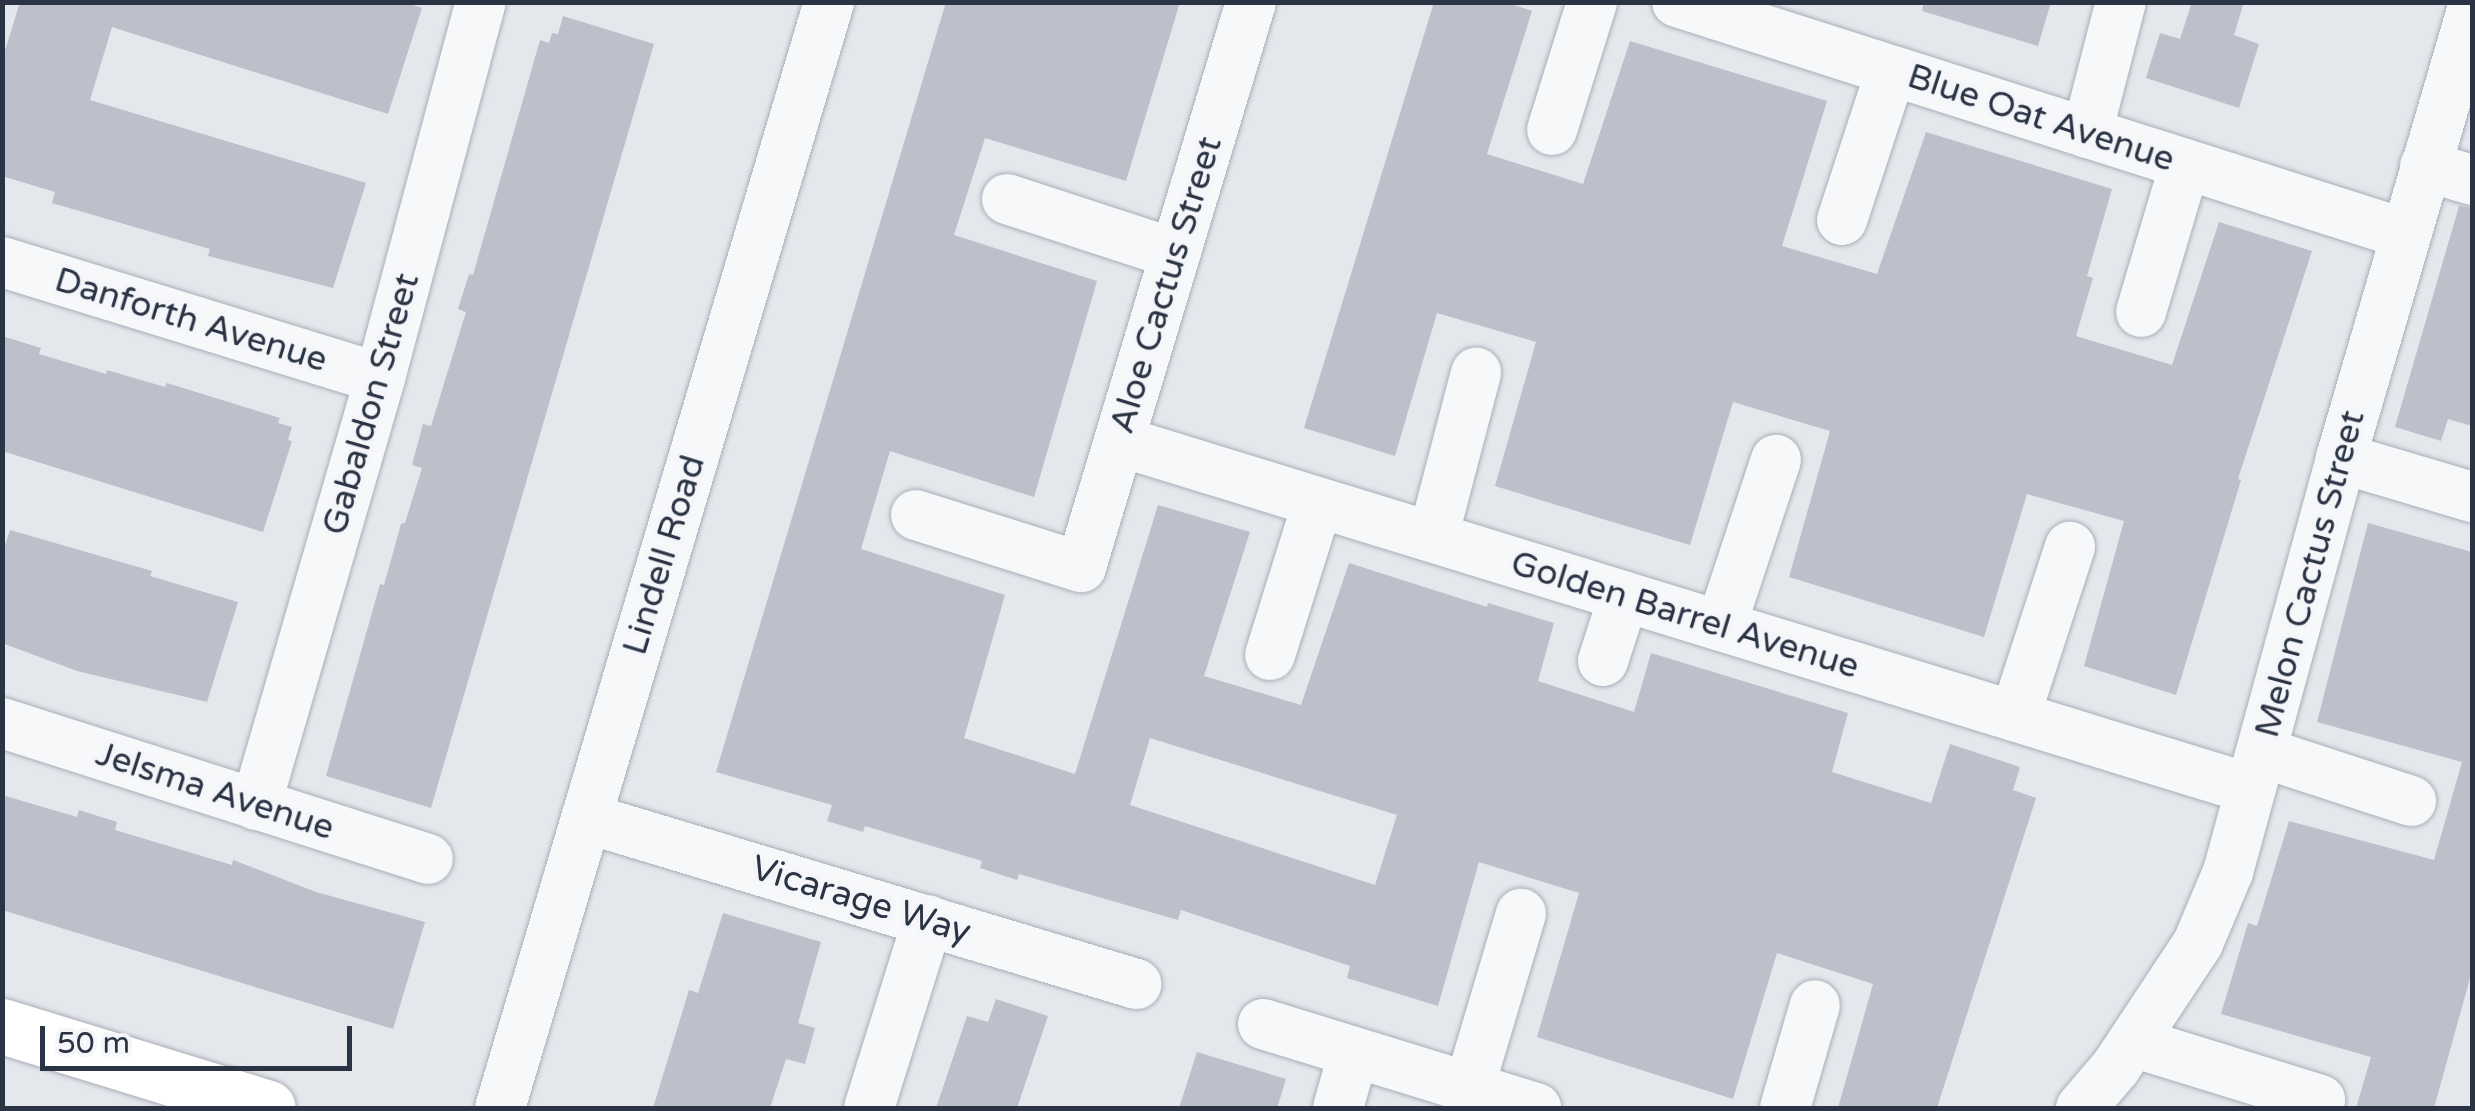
<!DOCTYPE html>
<html>
<head>
<meta charset="utf-8">
<style>
  body { margin:0 }
  #map { position:relative; width:2475px; height:1111px; overflow:hidden; background:#e4e7ec; font-family:"Varela Round",sans-serif }
  div>[style] { position:absolute }
  .building>* { inset:0; background:#bbc0ca }
  .roads { filter:drop-shadow(0 0 2px #a9aeb7) drop-shadow(0 0 2px #a9aeb7) }
  .minor>* { height:50px; margin:-25px; padding:0 25px; transform-origin:25px; border-radius:25px; background:#f7f8fa }
  .major>* { height:55px; margin:-27.5px; padding:0 27.5px; transform-origin:27.5px; border-radius:27.5px; background:#fff }
  span { translate:-50% -50%; white-space:nowrap; text-align:center; line-height:1.15; -webkit-text-stroke:9px #f4f6f9; paint-order:stroke }
  .street-label { font-size:35px; color:#2b3445 }
  .frame { position:absolute; inset:0; border:5px solid #2b3445; pointer-events:none }
  .scale { position:absolute; left:40px; top:1026px; width:312px; height:45px; box-sizing:border-box; border:5px solid #2b3445; border-top:0; padding-left:12px; font-size:30px; line-height:35px; white-space:nowrap; color:#2b3445; -webkit-text-stroke:8px #f4f6f9; paint-order:stroke }
</style>
</head>
<body>
<div id="map">
  <div class="building">
    <i style="clip-path:polygon(20px 2px,404px 2px,422px 8px,388px 114px,112px 27px,90px 100px,366px 183px,333px 288px,208px 256px,210px 249px,52px 203px,55px 192px,2px 176px,2px 60px)"></i>
    <i style="clip-path:polygon(evenodd,946px 2px,1180px 2px,1126px 181px,985px 138px,954px 235px,1097px 281px,1034px 497px,890px 451px,861px 549px,1005px 595px,964px 738px,1075px 774px,1158px 505px,1250px 532px,1204px 676px,1301px 705px,1349px 563px,1487px 607px,1488px 603px,1554px 623px,1538px 681px,1634px 712px,1651px 653px,1848px 713px,1832px 772px,1931px 803px,1950px 744px,2020px 767px,2013px 790px,2036px 798px,1937px 1108px,1838px 1108px,1873px 984px,1777px 953px,1733px 1099px,1537px 1037px,1579px 893px,1479px 862px,1438px 1006px,1347px 978px,1350px 966px,1181px 910px,1178px 920px,1019px 874px,1017px 880px,980px 868px,982px 861px,865px 826px,863px 832px,827px 821px,832px 805px,716px 772px,946px 2px,1150px 738px,1397px 815px,1375px 885px,1130px 805px,1150px 738px)"></i>
    <i style="clip-path:polygon(1434px 2px,1505px 2px,1532px 11px,1487px 154px,1583px 184px,1630px 41px,1827px 101px,1782px 246px,1877px 274px,1926px 132px,2112px 189px,2087px 276px,2093px 278px,2076px 336px,2172px 365px,2219px 222px,2312px 251px,2238px 479px,2241px 480px,2176px 695px,2084px 666px,2124px 521px,2027px 494px,1984px 637px,1789px 577px,1830px 431px,1733px 402px,1690px 545px,1599px 518px,1495px 486px,1536px 342px,1437px 313px,1395px 456px,1304px 428px)"></i>
    <i style="clip-path:polygon(1924px 2px,2051px 2px,2038px 46px,1922px 11px)"></i>
    <i style="clip-path:polygon(2192px 2px,2244px 2px,2234px 35px,2259px 44px,2239px 108px,2146px 78px,2160px 33px,2180px 39px)"></i>
    <i style="clip-path:polygon(563px 16px,654px 44px,431px 808px,326px 776px,380px 584px,384px 585px,401px 524px,405px 523px,422px 468px,412px 465px,423px 424px,431px 426px,466px 312px,458px 309px,469px 274px,473px 275px,540px 40px,549px 43px,552px 33px,558px 34px)"></i>
    <i style="clip-path:polygon(2459px 206px,2472px 208px,2472px 426px,2448px 419px,2441px 441px,2395px 427px)"></i>
    <i style="clip-path:polygon(2px 336px,41px 348px,39px 354px,106px 374px,107px 370px,165px 387px,167px 383px,280px 418px,278px 423px,292px 427px,288px 440px,292px 441px,263px 532px,2px 451px)"></i>
    <i style="clip-path:polygon(2368px 523px,2472px 552px,2472px 971px,2434px 1108px,2356px 1108px,2371px 1057px,2221px 1014px,2248px 923px,2257px 926px,2289px 821px,2434px 860px,2462px 762px,2317px 722px)"></i>
    <i style="clip-path:polygon(10px 530px,152px 571px,150px 576px,238px 602px,207px 702px,77px 671px,2px 643px,2px 554px)"></i>
    <i style="clip-path:polygon(2px 795px,77px 817px,79px 810px,117px 822px,115px 830px,232px 865px,233px 860px,316px 892px,425px 922px,393px 1029px,2px 910px)"></i>
    <i style="clip-path:polygon(723px 913px,821px 942px,798px 1023px,815px 1028px,805px 1064px,786px 1059px,770px 1108px,653px 1108px,689px 990px,698px 993px)"></i>
    <i style="clip-path:polygon(996px 999px,1048px 1016px,1017px 1108px,936px 1108px,967px 1016px,988px 1022px)"></i>
    <i style="clip-path:polygon(1197px 1052px,1286px 1079px,1277px 1108px,1179px 1108px)"></i>
  </div>
  <div class="roads">
    <div class="minor">
      <i style="left:1677px;top:2px;width:764px;rotate:17.68deg"></i>
      <i style="left:1552px;top:130px;width:134px;rotate:-72.6deg"></i>
      <i style="left:2087px;top:133px;width:135px;rotate:-75.5deg"></i>
      <i style="left:2425px;top:166px;width:49px;rotate:16.6deg"></i>
      <i style="left:1007px;top:199px;width:177px;rotate:18.1deg"></i>
      <i style="left:1842px;top:220px;width:157px;rotate:-71.8deg"></i>
      <i style="left:2px;top:262px;width:395px;rotate:17.1deg"></i>
      <i style="left:2141px;top:312px;width:154px;rotate:-73.4deg"></i>
      <i style="left:1119px;top:441px;width:1184px;rotate:17.09deg"></i>
      <i style="left:2341px;top:458px;width:137px;rotate:16.6deg"></i>
      <i style="left:916px;top:515px;width:173px;rotate:17.5deg"></i>
      <i style="left:1081px;top:567px;width:590px;rotate:-73.25deg"></i>
      <i style="left:1433px;top:537px;width:170px;rotate:-75.3deg"></i>
      <i style="left:1721px;top:626px;width:175px;rotate:-71.7deg"></i>
      <i style="left:1270px;top:655px;width:160px;rotate:-72.6deg"></i>
      <i style="left:1603px;top:661px;width:68px;rotate:-72.1deg"></i>
      <i style="left:2015px;top:716px;width:178px;rotate:-72deg"></i>
      <i style="left:2px;top:723px;width:447px;rotate:17.7deg"></i>
      <i style="left:2261px;top:752px;width:158px;rotate:18.1deg"></i>
      <i style="left:256px;top:805px;width:445px;rotate:-73.8deg"></i>
      <i style="left:380px;top:378px;width:389px;rotate:-75deg"></i>
      <i style="left:586px;top:818px;width:575px;rotate:16.79deg"></i>
      <i style="left:1263px;top:1024px;width:286px;rotate:17.1deg"></i>
      <i style="left:2133px;top:1042px;width:196px;rotate:17.2deg"></i>
      <i style="left:1469px;top:1088px;width:182px;rotate:-73.4deg"></i>
      <i style="left:500px;top:1108px;width:1154px;rotate:-73.43deg"></i>
      <i style="left:869px;top:1108px;width:197px;rotate:-72.6deg"></i>
      <i style="left:1338px;top:1108px;width:58px;rotate:-74.1deg"></i>
      <i style="left:1785px;top:1108px;width:107px;rotate:-73.8deg"></i>
      <i style="left:2081px;top:1108px;width:54px;rotate:-49.5deg"></i>
      <i style="left:2116px;top:1067px;width:149px;rotate:-56.5deg"></i>
      <i style="left:2198px;top:943px;width:77px;rotate:-67.1deg"></i>
      <i style="left:2228px;top:872px;width:429px;rotate:-74.7deg"></i>
      <i style="left:2341px;top:458px;width:468px;rotate:-73.7deg"></i>
    </div>
    <div class="major">
      <i style="left:2px;top:1026px;width:278px;rotate:17.1deg"></i>
    </div>
  </div>
  <div class="street-label">
    <span style="left:2041px;top:118px;rotate:18deg">Blue Oat Avenue</span>
    <span style="left:1166px;top:285px;rotate:-73deg">Aloe Cactus Street</span>
    <span style="left:191px;top:320px;rotate:17deg">Danforth Avenue</span>
    <span style="left:371px;top:404px;rotate:-74deg">Gabaldon Street</span>
    <span style="left:664px;top:555px;rotate:-73deg">Lindell Road</span>
    <span style="left:2310px;top:574px;rotate:-75deg">Melon Cactus Street</span>
    <span style="left:1685px;top:615px;rotate:17deg">Golden Barrel Avenue</span>
    <span style="left:215px;top:791px;rotate:18deg">Jelsma Avenue</span>
    <span style="left:861px;top:900px;rotate:17deg">Vicarage Way</span>
  </div>
  <div class="frame"></div>
  <div class="scale">50 m</div>
</div>
</body>
</html>
